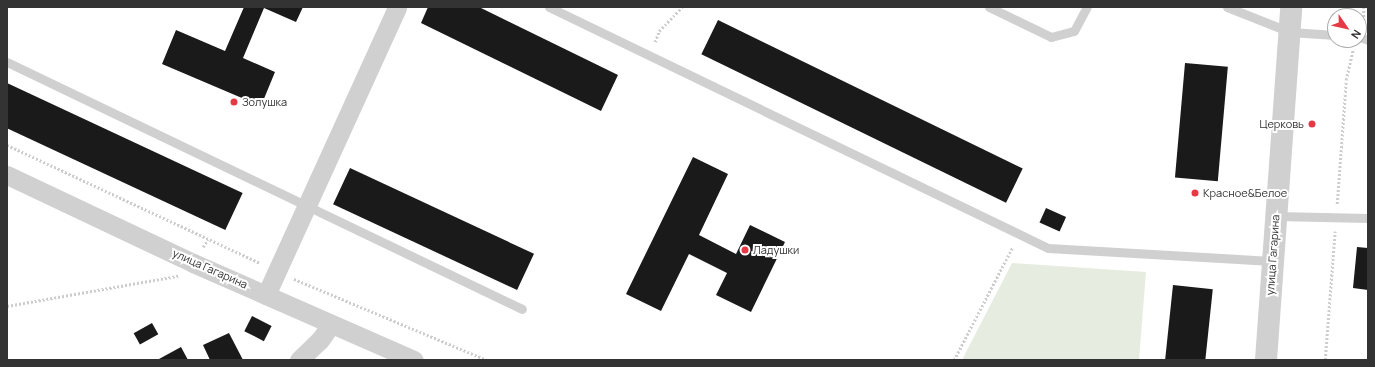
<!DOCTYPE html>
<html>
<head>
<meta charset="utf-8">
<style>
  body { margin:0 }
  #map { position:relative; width:1375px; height:367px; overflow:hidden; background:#fff; font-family:Manrope,sans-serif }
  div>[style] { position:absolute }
  .green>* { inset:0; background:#e6ecdf }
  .building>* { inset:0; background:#1a1a1a; transform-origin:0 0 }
  .path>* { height:2.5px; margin-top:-1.25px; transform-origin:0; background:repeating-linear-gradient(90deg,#cdcdcd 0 2px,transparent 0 4px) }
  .service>* { height:9px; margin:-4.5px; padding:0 4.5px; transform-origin:4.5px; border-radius:4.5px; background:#d0d0d0 }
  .minor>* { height:19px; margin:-9.5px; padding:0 9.5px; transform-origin:9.5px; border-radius:9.5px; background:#d0d0d0 }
  .tertiary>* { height:22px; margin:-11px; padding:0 11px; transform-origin:11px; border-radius:11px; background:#d0d0d0 }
  .dots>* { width:11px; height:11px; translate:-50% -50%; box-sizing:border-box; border:2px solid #fff; border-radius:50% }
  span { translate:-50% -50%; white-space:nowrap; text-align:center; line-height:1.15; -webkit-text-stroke:4px #fff; paint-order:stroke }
  .poi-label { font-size:11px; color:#333 }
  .left { translate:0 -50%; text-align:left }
  .right { translate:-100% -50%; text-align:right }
  .street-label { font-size:11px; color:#333 }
  .frame { position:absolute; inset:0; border:8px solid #333; pointer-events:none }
  .north { position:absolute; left:1327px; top:8px; width:40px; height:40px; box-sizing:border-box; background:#fff; border:1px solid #adadad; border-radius:50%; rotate:124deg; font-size:11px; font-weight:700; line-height:16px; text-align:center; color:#333 }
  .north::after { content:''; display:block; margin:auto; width:14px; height:18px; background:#e63946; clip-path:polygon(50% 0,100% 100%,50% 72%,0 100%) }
</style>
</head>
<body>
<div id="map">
  <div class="green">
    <i style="clip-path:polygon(1012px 263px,1146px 272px,1139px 360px,962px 360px)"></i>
  </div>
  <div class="building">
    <i style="clip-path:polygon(244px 7px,303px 7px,296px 22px,264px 8px,243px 58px,275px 72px,261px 106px,162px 64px,176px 30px,225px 51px)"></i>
    <i style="clip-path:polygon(428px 7px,479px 7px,618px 75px,601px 111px,421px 23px)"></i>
    <i style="left:718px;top:20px;width:339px;height:38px;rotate:26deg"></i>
    <i style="left:1185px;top:63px;width:43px;height:115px;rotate:5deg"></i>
    <i style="left:7px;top:83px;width:260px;height:41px;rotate:25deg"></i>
    <i style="clip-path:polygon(693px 157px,728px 174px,699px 235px,736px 254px,750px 225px,785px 242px,751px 312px,716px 295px,727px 273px,689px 254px,661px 311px,626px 294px)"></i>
    <i style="left:350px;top:168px;width:203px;height:40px;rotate:25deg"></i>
    <i style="left:1046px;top:208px;width:22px;height:16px;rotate:24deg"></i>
    <i style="clip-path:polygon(1357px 247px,1368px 248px,1368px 290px,1353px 288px)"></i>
    <i style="left:1173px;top:285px;width:40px;height:75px;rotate:6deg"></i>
    <i style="left:252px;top:316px;width:22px;height:17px;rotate:27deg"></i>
    <i style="left:152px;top:323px;width:13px;height:21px;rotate:61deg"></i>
    <i style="clip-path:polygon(229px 333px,243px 360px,210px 360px,203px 345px)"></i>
    <i style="clip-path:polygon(181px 347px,188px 360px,159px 360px,159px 359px)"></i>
  </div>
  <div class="path">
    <i style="left:1364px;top:7px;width:16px;rotate:90deg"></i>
    <i style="left:655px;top:42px;width:12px;rotate:-70deg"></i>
    <i style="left:659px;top:31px;width:33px;rotate:-46deg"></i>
    <i style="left:7px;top:145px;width:279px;rotate:25deg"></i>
    <i style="left:1337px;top:204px;width:124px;rotate:-85.8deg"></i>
    <i style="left:1346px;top:80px;width:31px;rotate:-77deg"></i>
    <i style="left:203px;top:247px;width:9px;rotate:-58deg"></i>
    <i style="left:294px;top:279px;width:209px;rotate:22.8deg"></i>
    <i style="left:7px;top:306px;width:174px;rotate:-10deg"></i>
    <i style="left:954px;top:360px;width:128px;rotate:-62.6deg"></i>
    <i style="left:1325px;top:360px;width:129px;rotate:-85.6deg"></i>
  </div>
  <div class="service">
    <i style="left:549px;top:7px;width:554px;rotate:25.78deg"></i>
    <i style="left:1048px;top:248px;width:225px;rotate:3.3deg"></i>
    <i style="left:989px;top:7px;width:69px;rotate:25.8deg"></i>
    <i style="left:1051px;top:37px;width:24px;rotate:-15deg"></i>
    <i style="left:1074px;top:31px;width:27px;rotate:-62deg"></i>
    <i style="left:1227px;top:7px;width:68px;rotate:21.6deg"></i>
    <i style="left:1290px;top:32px;width:45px;rotate:3.8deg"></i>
    <i style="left:1359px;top:37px;width:9px;rotate:18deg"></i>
    <i style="left:7px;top:62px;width:571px;rotate:25.62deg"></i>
    <i style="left:1276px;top:216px;width:92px;rotate:1.2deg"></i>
  </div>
  <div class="minor">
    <i style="left:7px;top:175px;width:206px;rotate:25.3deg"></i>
    <i style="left:193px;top:263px;width:241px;rotate:23.7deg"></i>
    <i style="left:266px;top:295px;width:316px;rotate:-65.5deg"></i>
    <i style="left:299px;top:360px;width:29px;rotate:-44deg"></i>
    <i style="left:320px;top:340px;width:19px;rotate:-55deg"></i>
  </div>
  <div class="tertiary">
    <i style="left:1266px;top:360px;width:354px;rotate:-85.9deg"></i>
  </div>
  <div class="dots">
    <i style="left:234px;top:102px;background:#e63946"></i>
    <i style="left:1312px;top:124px;background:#e63946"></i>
    <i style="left:1195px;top:193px;background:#e63946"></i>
    <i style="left:745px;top:250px;background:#e63946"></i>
  </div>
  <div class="poi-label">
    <span class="left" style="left:242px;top:102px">Золушка</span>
    <span class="right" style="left:1304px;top:124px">Церковь</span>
    <span class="left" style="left:1203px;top:193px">Красное&amp;Белое</span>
    <span class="left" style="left:753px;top:250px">Ладушки</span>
  </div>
  <div class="street-label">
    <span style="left:1273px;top:255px;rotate:-86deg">улица Гагарина</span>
    <span style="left:210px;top:269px;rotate:24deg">улица Гагарина</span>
  </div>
  <div class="frame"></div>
  <div class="north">N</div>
</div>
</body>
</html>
